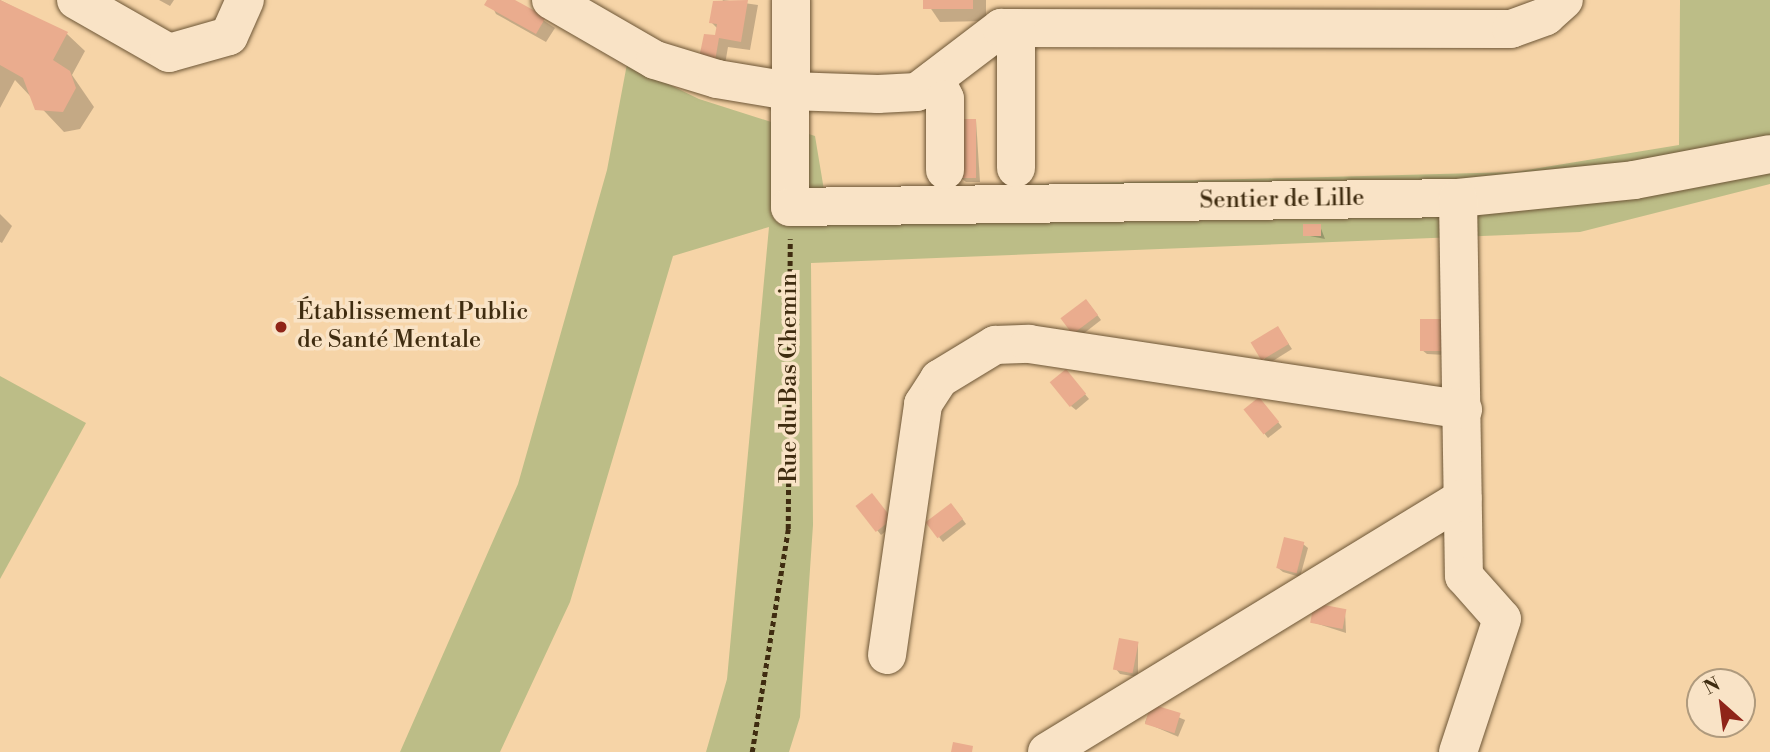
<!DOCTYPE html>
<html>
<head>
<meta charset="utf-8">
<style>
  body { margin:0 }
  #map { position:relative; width:1770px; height:752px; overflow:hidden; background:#f6d4a7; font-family:"Libre Bodoni",serif }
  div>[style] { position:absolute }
  .green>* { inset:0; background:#bcbd87 }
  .shadow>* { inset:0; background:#0003; transform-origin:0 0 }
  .building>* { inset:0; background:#eaac8e; transform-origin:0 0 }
  .path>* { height:4.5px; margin-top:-2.25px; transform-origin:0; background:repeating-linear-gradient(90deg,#3f2c10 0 5px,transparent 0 8.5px) }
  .roads { filter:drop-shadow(0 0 2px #6d5636) drop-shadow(0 0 2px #6d5636) }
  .minor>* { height:38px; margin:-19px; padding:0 19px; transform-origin:19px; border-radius:19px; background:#f9e3c6 }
  .dots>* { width:19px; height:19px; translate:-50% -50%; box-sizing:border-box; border:4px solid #f9e3c6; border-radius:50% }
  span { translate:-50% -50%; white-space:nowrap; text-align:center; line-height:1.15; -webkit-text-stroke:7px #f9e3c6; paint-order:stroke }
  .street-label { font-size:24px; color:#3f2c10 }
  .poi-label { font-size:24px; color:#3f2c10 }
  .left { translate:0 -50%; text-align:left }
  .north { position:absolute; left:1686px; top:668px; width:70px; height:70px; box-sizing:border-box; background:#f9e3c6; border:2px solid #af9a7d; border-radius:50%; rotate:332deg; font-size:19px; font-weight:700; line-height:28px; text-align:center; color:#3f2c10 }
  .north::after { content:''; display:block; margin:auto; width:24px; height:32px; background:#8f2418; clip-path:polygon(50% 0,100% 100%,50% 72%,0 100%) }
</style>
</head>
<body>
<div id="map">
  <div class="green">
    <i style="clip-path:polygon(1680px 0,1770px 0,1770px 184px,1580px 232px,811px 263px,813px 525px,800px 717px,789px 752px,706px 752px,727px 679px,769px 227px,673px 256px,570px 602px,500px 752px,400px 752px,518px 484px,607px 170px,627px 64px,699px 99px,815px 136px,824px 190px,1515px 172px,1679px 145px)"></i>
    <i style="clip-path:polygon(0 376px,86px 423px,0 579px)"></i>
  </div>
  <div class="shadow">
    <i style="clip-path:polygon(0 0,67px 34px,85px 51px,72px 75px,94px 107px,80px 129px,64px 132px,15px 80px,0 108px)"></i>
    <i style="clip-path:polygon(159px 0,174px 0,170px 6px)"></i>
    <i style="clip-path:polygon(489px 0,512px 0,555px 28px,546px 42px,496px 14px)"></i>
    <i style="clip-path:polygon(723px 0,758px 5px,750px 50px,728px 47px,724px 70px,711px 68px,718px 29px,711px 22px)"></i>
    <i style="clip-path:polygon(925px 0,986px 0,986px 21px,940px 22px)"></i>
    <i style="clip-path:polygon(976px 120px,980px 182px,966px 182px,961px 178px)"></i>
    <i style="clip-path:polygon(0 214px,12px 226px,2px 243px,0 242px)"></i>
    <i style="clip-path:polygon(1320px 226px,1325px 239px,1305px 235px)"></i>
    <i style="clip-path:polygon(1090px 305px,1101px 320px,1078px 338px,1074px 333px)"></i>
    <i style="clip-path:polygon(1441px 320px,1445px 355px,1427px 354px,1422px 350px)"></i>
    <i style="clip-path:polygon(1278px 328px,1292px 349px,1268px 364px,1264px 360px)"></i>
    <i style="clip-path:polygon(1070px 376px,1089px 399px,1076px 410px,1071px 406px)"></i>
    <i style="clip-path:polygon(1263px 403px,1282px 427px,1268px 438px,1264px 433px)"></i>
    <i style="clip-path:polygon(858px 506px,895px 524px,881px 535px)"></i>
    <i style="clip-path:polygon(955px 509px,966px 524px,943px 542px,939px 537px)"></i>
    <i style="clip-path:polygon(1303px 544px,1308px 548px,1300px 577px,1283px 572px,1278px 568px)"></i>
    <i style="clip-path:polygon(1345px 611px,1346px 633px,1312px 622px)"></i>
    <i style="clip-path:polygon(1138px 643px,1138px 677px,1120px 674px,1116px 669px)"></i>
    <i style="left:1152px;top:706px;width:36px;height:18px;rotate:23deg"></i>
  </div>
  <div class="building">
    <i style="clip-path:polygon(0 0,68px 32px,53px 60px,70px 71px,76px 88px,63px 112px,35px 110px,23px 78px,0 65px)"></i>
    <i style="clip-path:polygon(487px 0,515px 0,546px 17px,536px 34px,484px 5px)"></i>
    <i style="clip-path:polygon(748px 0,741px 42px,719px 38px,715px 61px,699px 58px,704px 34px,715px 35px,717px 24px,709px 23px,713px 1px)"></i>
    <i style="left:923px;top:0;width:50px;height:9px"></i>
    <i style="left:960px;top:119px;width:16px;height:59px"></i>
    <i style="left:1303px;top:224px;width:18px;height:12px"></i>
    <i style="left:1086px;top:299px;width:20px;height:32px;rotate:53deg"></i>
    <i style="left:1420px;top:319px;width:21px;height:32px"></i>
    <i style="left:1278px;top:326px;width:21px;height:32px;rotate:59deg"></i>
    <i style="left:1066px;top:369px;width:32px;height:21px;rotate:51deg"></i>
    <i style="left:1259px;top:397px;width:32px;height:20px;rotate:51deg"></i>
    <i style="left:872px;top:493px;width:33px;height:21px;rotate:52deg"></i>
    <i style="left:951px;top:503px;width:20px;height:32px;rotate:53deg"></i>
    <i style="left:1284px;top:537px;width:21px;height:32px;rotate:14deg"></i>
    <i style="left:1314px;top:603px;width:33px;height:20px;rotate:11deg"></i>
    <i style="left:1119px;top:638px;width:20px;height:32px;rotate:11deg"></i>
    <i style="left:1151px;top:704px;width:31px;height:21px;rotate:17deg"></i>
    <i style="clip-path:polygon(953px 742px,973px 746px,972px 752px,951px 752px)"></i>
  </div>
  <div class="path">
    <i style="left:752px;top:752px;width:226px;rotate:-80.8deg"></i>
    <i style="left:788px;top:529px;width:290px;rotate:-89.6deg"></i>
  </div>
  <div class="roads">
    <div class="minor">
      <i style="left:76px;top:0;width:107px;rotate:29.7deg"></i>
      <i style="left:169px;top:53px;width:62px;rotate:-15.8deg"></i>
      <i style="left:229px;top:36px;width:39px;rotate:-66deg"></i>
      <i style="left:551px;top:0;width:120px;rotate:30deg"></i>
      <i style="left:655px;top:60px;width:65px;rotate:17deg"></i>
      <i style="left:717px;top:79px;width:73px;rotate:9.5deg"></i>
      <i style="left:789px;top:91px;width:89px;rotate:1.9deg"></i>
      <i style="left:878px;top:94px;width:39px;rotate:-3deg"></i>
      <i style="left:917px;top:92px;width:106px;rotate:-37.3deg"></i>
      <i style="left:1001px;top:28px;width:510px;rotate:0.11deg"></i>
      <i style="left:1511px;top:29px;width:37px;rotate:-20deg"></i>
      <i style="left:1546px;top:16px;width:24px;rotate:-42deg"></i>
      <i style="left:791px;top:0;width:207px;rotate:90.3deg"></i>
      <i style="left:790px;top:207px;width:668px;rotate:-0.77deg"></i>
      <i style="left:1458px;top:198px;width:177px;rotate:-5.8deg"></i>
      <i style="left:1634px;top:180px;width:138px;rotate:-10.8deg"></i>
      <i style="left:935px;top:79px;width:22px;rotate:63deg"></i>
      <i style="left:945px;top:99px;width:71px;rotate:90deg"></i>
      <i style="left:1016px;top:168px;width:140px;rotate:-90deg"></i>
      <i style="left:1458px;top:198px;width:378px;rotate:89.1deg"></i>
      <i style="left:1464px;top:576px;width:57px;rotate:48.5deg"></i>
      <i style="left:1502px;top:619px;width:140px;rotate:108.3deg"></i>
      <i style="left:887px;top:655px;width:254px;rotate:-81.8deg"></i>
      <i style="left:923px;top:404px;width:30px;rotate:-57deg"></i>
      <i style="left:939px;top:379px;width:66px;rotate:-31.3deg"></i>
      <i style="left:995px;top:345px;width:34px;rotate:-2deg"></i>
      <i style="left:1029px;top:344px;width:439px;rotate:8.6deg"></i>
      <i style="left:1047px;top:752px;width:487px;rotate:-31.4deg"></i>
    </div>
  </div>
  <div class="dots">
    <i style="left:281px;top:327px;background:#8f2418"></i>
  </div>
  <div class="street-label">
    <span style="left:1282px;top:200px;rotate:-1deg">Sentier de Lille</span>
    <span style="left:790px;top:378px;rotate:-90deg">Rue du Bas Chemin</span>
  </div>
  <div class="poi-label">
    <span class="left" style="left:297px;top:327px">Établissement Public<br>de Santé Mentale</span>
  </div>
  <div class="north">N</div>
</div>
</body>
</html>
